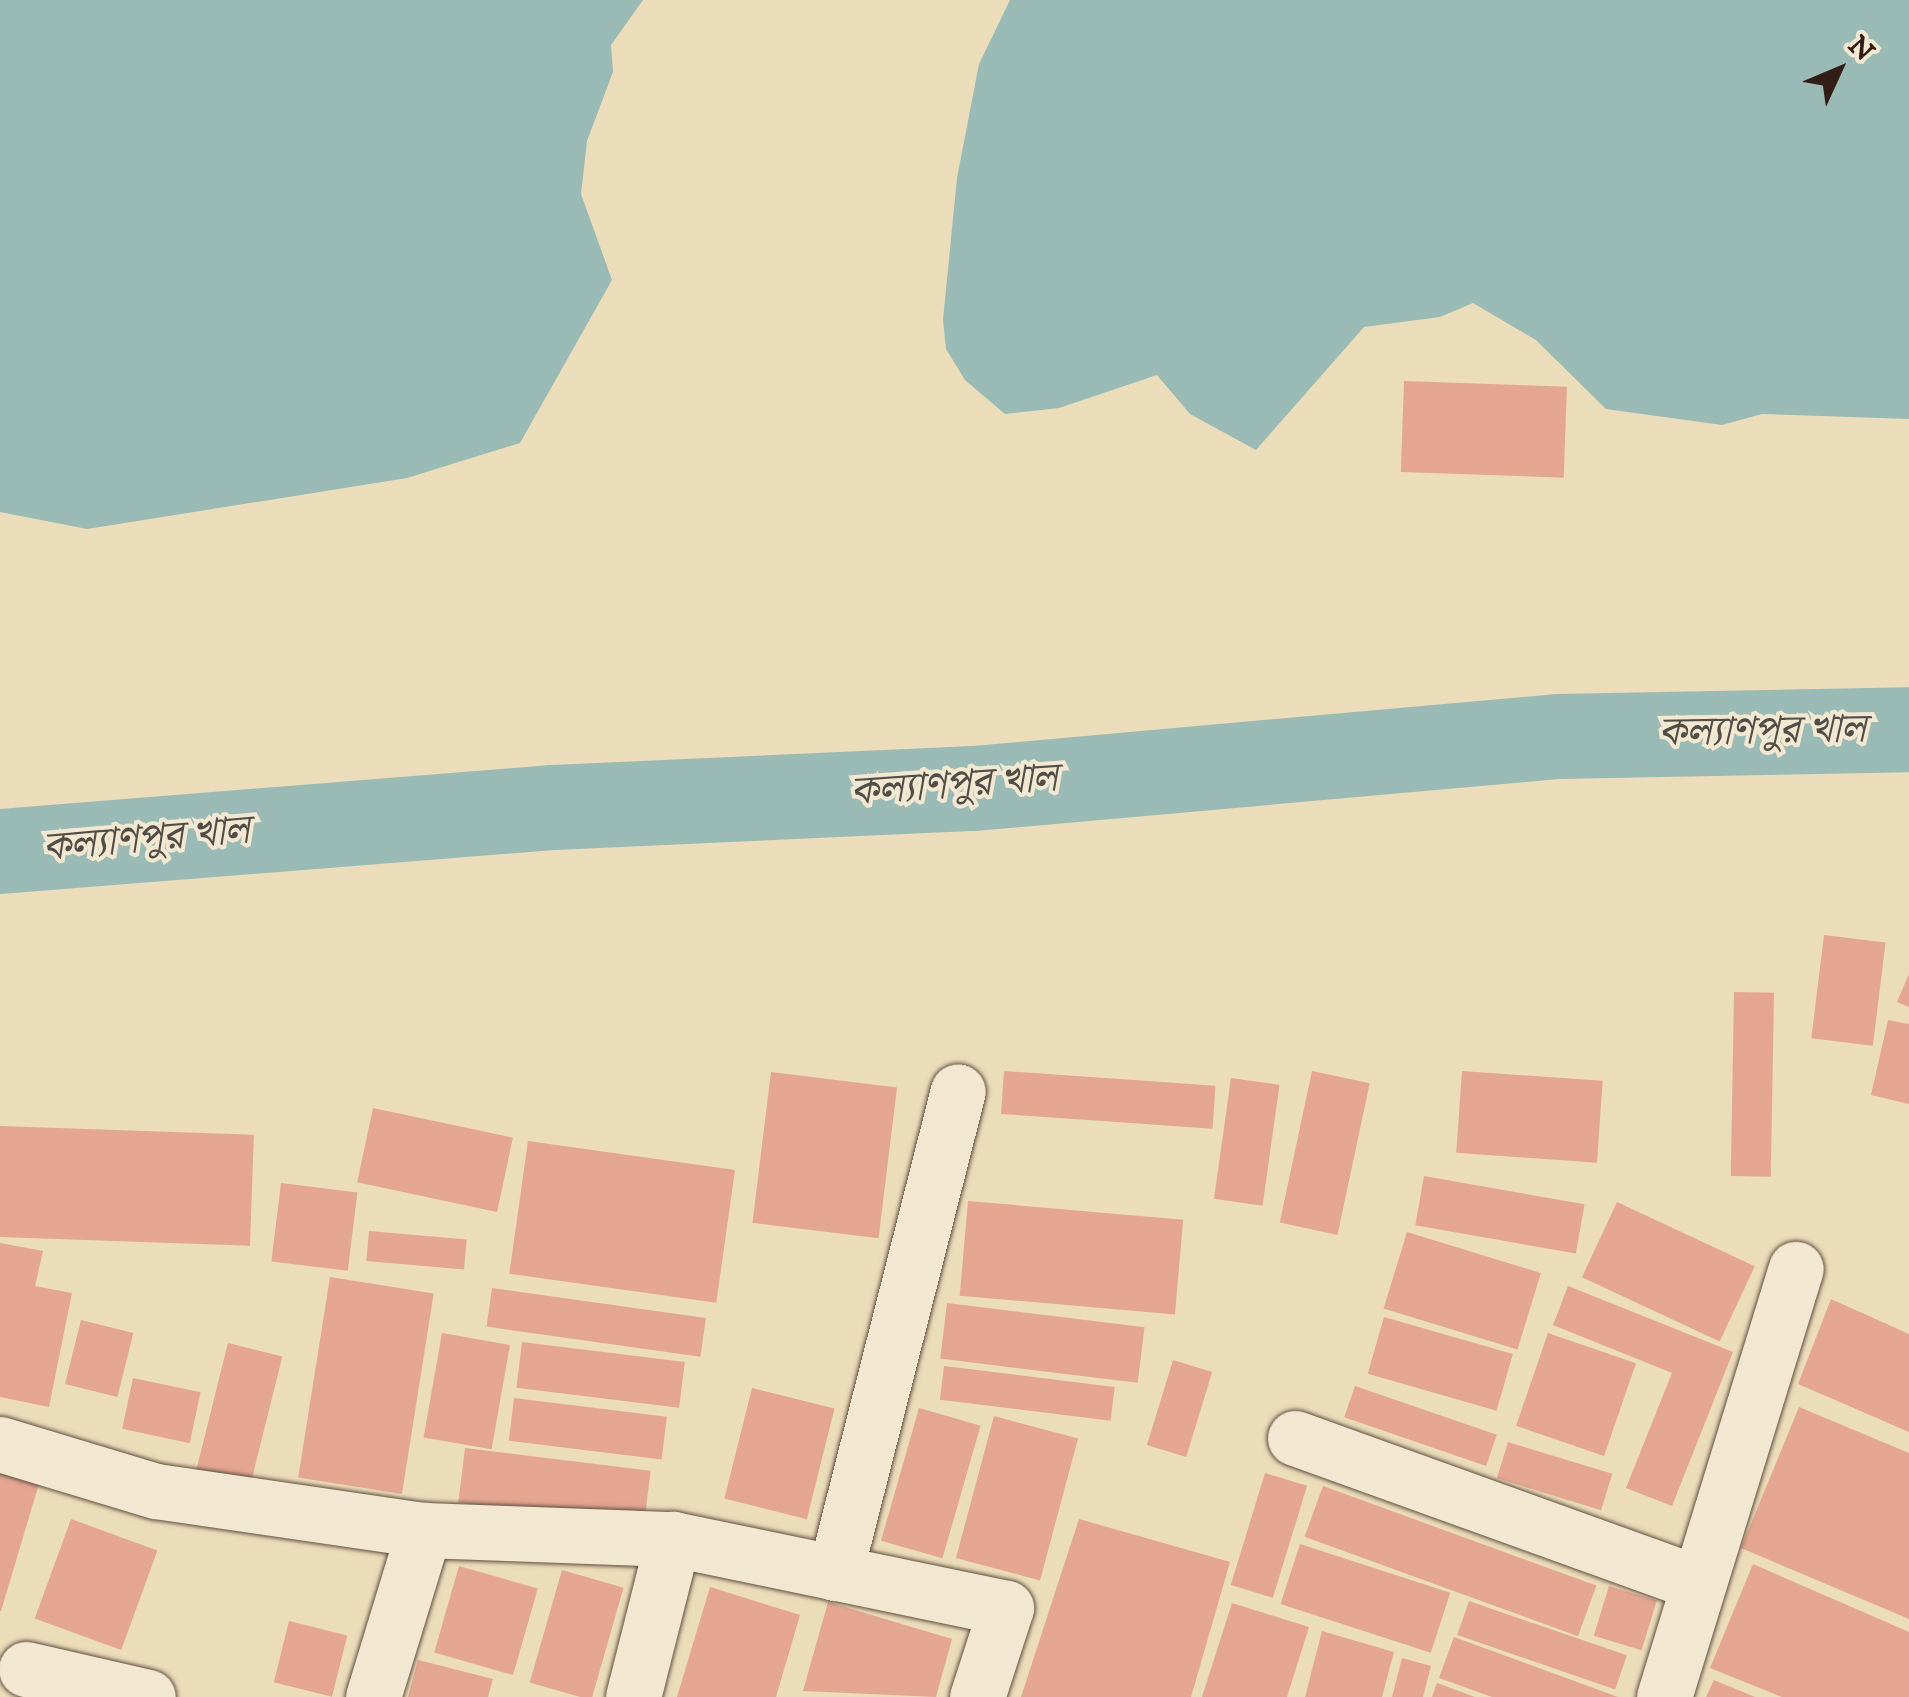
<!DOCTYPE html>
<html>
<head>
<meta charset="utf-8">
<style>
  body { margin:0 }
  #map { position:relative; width:1909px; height:1697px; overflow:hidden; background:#ebdcba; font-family:"IM FELL DW Pica","Noto Serif Bengali",serif }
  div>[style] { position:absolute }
  .water>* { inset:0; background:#99bab5 }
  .canal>* { height:85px; margin:-42.5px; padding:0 42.5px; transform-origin:42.5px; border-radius:42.5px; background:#99bab5 }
  .building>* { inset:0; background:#e4a691; transform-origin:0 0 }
  .roads { filter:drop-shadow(0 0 2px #604e3f) drop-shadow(0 0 2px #604e3f) }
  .minor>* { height:55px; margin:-27.5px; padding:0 27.5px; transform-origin:27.5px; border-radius:27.5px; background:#f2e8d2 }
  span { translate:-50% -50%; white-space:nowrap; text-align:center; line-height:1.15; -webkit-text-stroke:8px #f2e8d2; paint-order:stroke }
  .water-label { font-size:40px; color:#504d46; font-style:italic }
  .north { position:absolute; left:1789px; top:20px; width:100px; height:100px; -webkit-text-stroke:8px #f2e8d2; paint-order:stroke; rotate:46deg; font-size:28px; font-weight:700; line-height:40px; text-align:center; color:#311e16 }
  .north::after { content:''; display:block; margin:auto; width:35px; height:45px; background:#311e16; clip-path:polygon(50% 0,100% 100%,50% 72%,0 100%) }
</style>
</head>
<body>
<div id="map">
  <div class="water">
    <i style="clip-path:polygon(0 0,643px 0,611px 45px,613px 72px,587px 141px,581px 194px,612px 280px,520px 443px,407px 478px,87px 529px,0 512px)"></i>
    <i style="clip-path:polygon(1010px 0,1909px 0,1909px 419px,1762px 414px,1722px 425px,1606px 409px,1536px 340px,1473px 303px,1440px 317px,1364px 327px,1256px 450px,1190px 414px,1157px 375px,1059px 408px,1005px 414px,965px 380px,946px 349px,943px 320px,957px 178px,979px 64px)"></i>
  </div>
  <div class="canal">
    <i style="left:0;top:851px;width:555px;rotate:-4.55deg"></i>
    <i style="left:553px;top:807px;width:421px;rotate:-2.6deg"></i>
    <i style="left:974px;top:788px;width:586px;rotate:-5.09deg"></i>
    <i style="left:1558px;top:736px;width:351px;rotate:-1.1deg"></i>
  </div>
  <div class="building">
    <i style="left:1404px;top:381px;width:163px;height:91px;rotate:2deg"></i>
    <i style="left:1824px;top:935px;width:62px;height:104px;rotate:7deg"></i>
    <i style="clip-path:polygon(1909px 974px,1909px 1007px,1897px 1002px)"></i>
    <i style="left:1734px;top:992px;width:40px;height:184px;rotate:1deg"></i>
    <i style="clip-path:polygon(1888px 1020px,1909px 1024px,1909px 1104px,1871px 1095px)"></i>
    <i style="left:1004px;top:1071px;width:212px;height:43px;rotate:4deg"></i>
    <i style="left:1312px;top:1071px;width:59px;height:155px;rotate:12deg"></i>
    <i style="left:1462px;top:1071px;width:141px;height:82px;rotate:4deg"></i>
    <i style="left:771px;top:1072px;width:127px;height:152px;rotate:7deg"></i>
    <i style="left:1231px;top:1078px;width:49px;height:122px;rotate:8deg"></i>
    <i style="left:373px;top:1108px;width:143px;height:76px;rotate:12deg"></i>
    <i style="left:0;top:1126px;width:254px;height:111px;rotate:2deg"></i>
    <i style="left:528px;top:1141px;width:209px;height:134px;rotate:8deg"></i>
    <i style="left:1424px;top:1176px;width:163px;height:50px;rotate:10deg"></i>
    <i style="left:281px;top:1183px;width:77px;height:79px;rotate:7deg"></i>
    <i style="left:968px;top:1201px;width:216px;height:95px;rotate:5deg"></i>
    <i style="left:1617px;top:1202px;width:152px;height:83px;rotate:25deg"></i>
    <i style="left:369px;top:1231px;width:98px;height:30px;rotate:5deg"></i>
    <i style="left:1407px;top:1232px;width:140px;height:80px;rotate:17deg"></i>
    <i style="clip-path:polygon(0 1243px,43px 1251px,35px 1286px,72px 1293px,49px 1407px,0 1397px)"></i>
    <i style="left:330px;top:1277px;width:105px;height:203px;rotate:9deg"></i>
    <i style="clip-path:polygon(1568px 1286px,1733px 1352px,1672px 1506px,1626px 1488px,1672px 1373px,1553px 1325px)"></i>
    <i style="left:492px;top:1288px;width:216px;height:39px;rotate:8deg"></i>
    <i style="clip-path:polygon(1831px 1299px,1909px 1334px,1909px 1432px,1798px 1384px)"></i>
    <i style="left:947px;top:1303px;width:199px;height:56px;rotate:7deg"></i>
    <i style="left:1384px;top:1317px;width:134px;height:59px;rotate:16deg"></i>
    <i style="left:81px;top:1320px;width:54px;height:66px;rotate:14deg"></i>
    <i style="left:442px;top:1333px;width:69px;height:106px;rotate:10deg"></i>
    <i style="left:1548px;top:1333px;width:93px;height:98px;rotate:19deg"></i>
    <i style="left:522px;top:1342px;width:164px;height:46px;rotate:7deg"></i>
    <i style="left:228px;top:1343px;width:56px;height:132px;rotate:14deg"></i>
    <i style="left:1173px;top:1360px;width:41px;height:89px;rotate:17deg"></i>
    <i style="left:944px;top:1366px;width:172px;height:34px;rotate:7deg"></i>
    <i style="left:133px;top:1378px;width:69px;height:52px;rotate:12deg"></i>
    <i style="left:1355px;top:1386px;width:150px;height:33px;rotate:19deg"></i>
    <i style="left:752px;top:1388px;width:85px;height:114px;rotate:14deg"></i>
    <i style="left:514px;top:1398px;width:154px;height:43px;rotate:7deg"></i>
    <i style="clip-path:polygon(1799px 1407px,1909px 1453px,1909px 1619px,1741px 1548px)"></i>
    <i style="left:919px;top:1408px;width:64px;height:138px;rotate:16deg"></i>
    <i style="left:994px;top:1416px;width:87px;height:147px;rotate:15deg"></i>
    <i style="left:1508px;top:1442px;width:109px;height:38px;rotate:17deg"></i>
    <i style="left:465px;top:1448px;width:187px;height:55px;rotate:7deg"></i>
    <i style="clip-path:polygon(0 1464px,41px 1477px,1px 1611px,0 1611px)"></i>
    <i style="left:1265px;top:1473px;width:44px;height:117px;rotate:17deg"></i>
    <i style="left:1323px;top:1486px;width:291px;height:54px;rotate:20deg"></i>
    <i style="left:71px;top:1519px;width:92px;height:106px;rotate:20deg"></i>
    <i style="clip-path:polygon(1079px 1519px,1230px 1562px,1191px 1697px,1021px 1697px)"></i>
    <i style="left:1300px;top:1544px;width:158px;height:63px;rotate:18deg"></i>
    <i style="clip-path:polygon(1753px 1564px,1909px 1632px,1909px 1697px,1782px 1697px,1710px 1668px)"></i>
    <i style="left:459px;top:1566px;width:82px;height:90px;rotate:16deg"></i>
    <i style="left:562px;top:1570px;width:64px;height:117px;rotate:16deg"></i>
    <i style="left:1609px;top:1586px;width:50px;height:52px;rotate:17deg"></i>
    <i style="clip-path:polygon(710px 1587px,800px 1615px,776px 1697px,677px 1697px)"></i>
    <i style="left:1469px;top:1601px;width:167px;height:36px;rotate:19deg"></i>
    <i style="clip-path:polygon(828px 1602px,952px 1639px,936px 1697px,803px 1691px)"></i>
    <i style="clip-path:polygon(1232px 1603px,1309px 1627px,1287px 1697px,1202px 1697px)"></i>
    <i style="left:289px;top:1621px;width:60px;height:63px;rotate:14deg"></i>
    <i style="clip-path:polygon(1322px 1631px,1394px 1652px,1382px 1697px,1305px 1697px)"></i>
    <i style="clip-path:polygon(1454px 1637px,1618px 1697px,1492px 1697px,1439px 1678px)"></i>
    <i style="clip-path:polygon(1402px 1658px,1431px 1666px,1423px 1697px,1392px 1697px)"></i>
    <i style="clip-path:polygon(418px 1660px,493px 1679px,488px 1697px,408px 1697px)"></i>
    <i style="clip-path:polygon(1714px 1680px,1755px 1697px,1706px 1697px)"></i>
    <i style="clip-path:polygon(1437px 1683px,1475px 1697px,1432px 1697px)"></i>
  </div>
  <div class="roads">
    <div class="minor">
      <i style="left:1295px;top:1438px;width:425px;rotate:19.8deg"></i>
      <i style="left:0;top:1444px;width:163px;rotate:16.8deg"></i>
      <i style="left:156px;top:1491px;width:271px;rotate:8.3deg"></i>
      <i style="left:424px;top:1530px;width:249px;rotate:2.1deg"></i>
      <i style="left:673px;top:1539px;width:163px;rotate:104.2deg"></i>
      <i style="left:673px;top:1539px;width:340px;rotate:11.7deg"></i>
      <i style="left:1006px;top:1608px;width:94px;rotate:108deg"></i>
      <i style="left:835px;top:1573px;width:497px;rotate:-75.7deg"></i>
      <i style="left:26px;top:1669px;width:125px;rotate:12.9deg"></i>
      <i style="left:373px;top:1697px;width:175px;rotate:-73deg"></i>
      <i style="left:1664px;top:1697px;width:448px;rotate:-72.9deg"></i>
    </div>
  </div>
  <div class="water-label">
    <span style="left:1762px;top:732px;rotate:-1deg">কল্যাণপুর খাল</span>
    <span style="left:954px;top:786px;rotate:-4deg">কল্যাণপুর খাল</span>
    <span style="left:146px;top:840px;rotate:-5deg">কল্যাণপুর খাল</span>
  </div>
  <div class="north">N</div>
</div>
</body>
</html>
